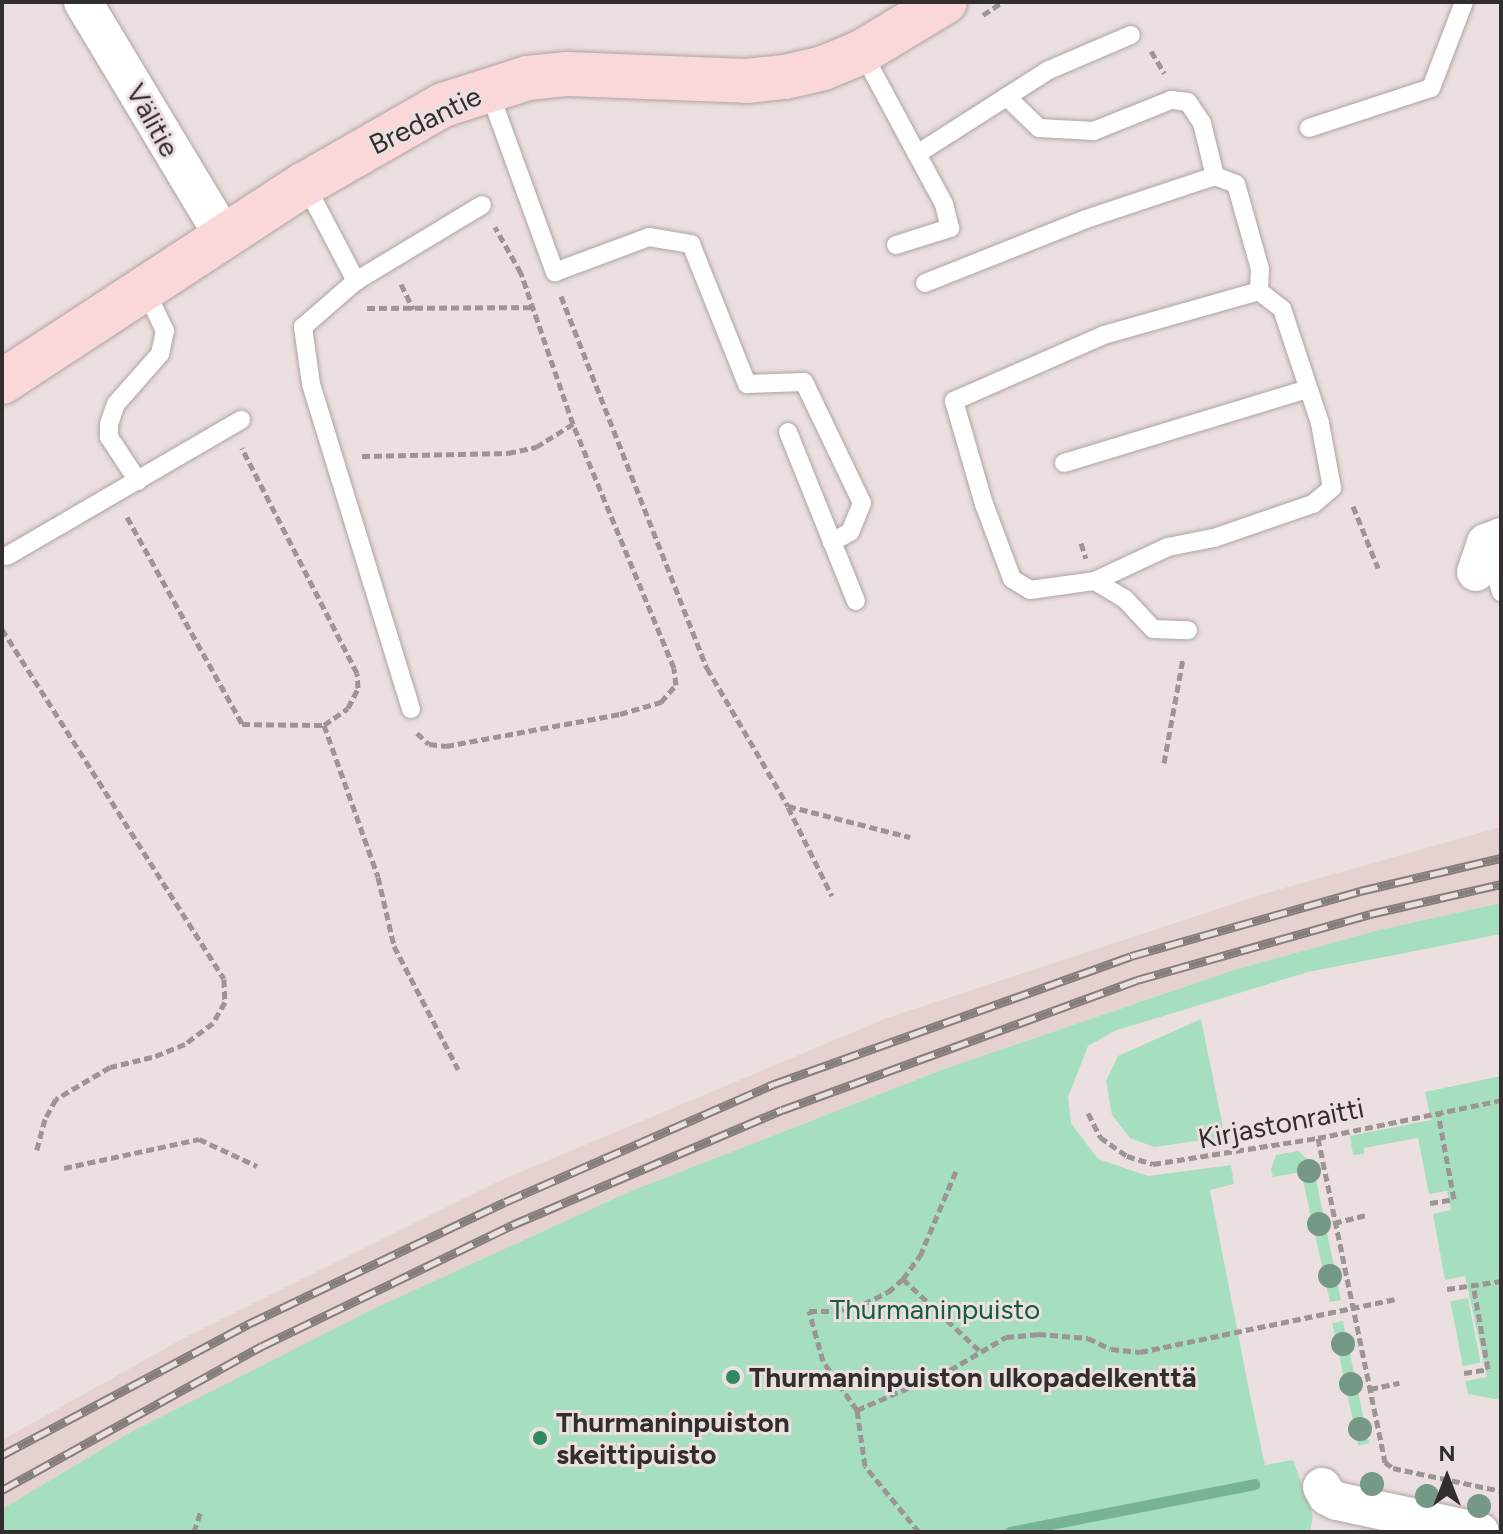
<!DOCTYPE html>
<html>
<head>
<meta charset="utf-8">
<style>
  body { margin:0 }
  #map { position:relative; width:1503px; height:1534px; overflow:hidden; background:#ecdfdf; font-family:Figtree,sans-serif }
  div>[style] { position:absolute }
  .built>* { inset:0; background:#e6d1d1 }
  .green>* { inset:0; background:#a6dfc0; transform-origin:0 0 }
  .stream>* { height:11px; margin:-5.5px; padding:0 5.5px; transform-origin:5.5px; border-radius:5.5px; background:#76b493 }
  .path>* { height:5px; margin-top:-2.5px; transform-origin:0; background:repeating-linear-gradient(90deg,#9d9494 0 8px,transparent 0 12px) }
  .roads { filter:drop-shadow(0 0 2px #afa3a3) drop-shadow(0 0 2px #afa3a3) }
  .lane>* { height:18px; margin:-9px; padding:0 9px; transform-origin:9px; border-radius:9px; background:#fff }
  .street>* { height:38px; margin:-19px; padding:0 19px; transform-origin:19px; border-radius:19px; background:#fff }
  .secondary>* { height:44px; margin:-22px; padding:0 22px; transform-origin:22px; border-radius:22px; background:#fad7d9 }
  .rail>* { height:9px; margin-top:-4.5px; transform-origin:0; background:repeating-linear-gradient(90deg,#ecdfdf 0 18px,#867d7d 0 36px); box-sizing:border-box; border-block:2px solid #867d7d }
  .trees>* { width:24px; height:24px; margin:-12px; border-radius:50%; background:#759887 }
  .dots>* { width:22px; height:22px; translate:-50% -50%; box-sizing:border-box; border:4px solid #ecdfdf; border-radius:50% }
  span { translate:-50% -50%; white-space:nowrap; text-align:center; line-height:1.15; -webkit-text-stroke:6px #ecdfdf; paint-order:stroke }
  .street-label { font-size:28px; color:#332e2e }
  .park-label { font-size:28px; color:#145e3f }
  .poi-label { font-size:28px; color:#332e2e; font-weight:700 }
  .left { translate:0 -50%; text-align:left }
  .frame { position:absolute; inset:0; border:4px solid #332e2e; pointer-events:none }
  .north { position:absolute; left:1407px; top:1438px; width:80px; height:80px; -webkit-text-stroke:6px #ecdfdf; paint-order:stroke; rotate:0deg; font-size:22px; font-weight:700; line-height:32px; text-align:center; color:#332e2e }
  .north::after { content:''; display:block; margin:auto; width:28px; height:36px; background:#332e2e; clip-path:polygon(50% 0,100% 100%,50% 72%,0 100%) }
</style>
</head>
<body>
<div id="map">
  <div class="built">
    <i style="clip-path:polygon(1501px 827px,1501px 903px,1379px 930px,1234px 970px,944px 1069px,631px 1191px,375px 1308px,129px 1433px,2px 1509px,2px 1440px,184px 1338px,499px 1181px,887px 1018px,1263px 894px)"></i>
  </div>
  <div class="green">
    <i style="clip-path:polygon(1501px 903px,1501px 934px,1308px 972px,1114px 1031px,1088px 1046px,1068px 1097px,1071px 1123px,1098px 1159px,1148px 1176px,1231px 1165px,1234px 1184px,1210px 1190px,1250px 1395px,1265px 1465px,1293px 1460px,1313px 1516px,1310px 1532px,2px 1532px,2px 1509px,129px 1433px,375px 1308px,631px 1191px,944px 1069px,1234px 970px,1379px 930px)"></i>
    <i style="clip-path:polygon(1201px 1019px,1225px 1137px,1154px 1147px,1130px 1138px,1112px 1115px,1106px 1081px,1118px 1056px)"></i>
    <i style="clip-path:polygon(1501px 1076px,1501px 1400px,1468px 1394px,1465px 1381px,1487px 1377px,1465px 1276px,1445px 1280px,1433px 1214px,1451px 1210px,1447px 1191px,1429px 1194px,1418px 1138px,1364px 1148px,1364px 1154px,1353px 1155px,1350px 1136px,1431px 1120px,1425px 1092px)"></i>
    <i style="clip-path:polygon(1298px 1151px,1311px 1162px,1315px 1175px,1341px 1300px,1330px 1302px,1301px 1172px,1273px 1177px,1271px 1169px,1276px 1155px)"></i>
    <i style="left:1468px;top:1298px;width:66px;height:18px;rotate:79deg"></i>
    <i style="left:1343px;top:1321px;width:125px;height:11px;rotate:78deg"></i>
  </div>
  <div class="stream">
    <i style="left:1010px;top:1532px;width:249px;rotate:-11.1deg"></i>
  </div>
  <div class="path">
    <i style="left:983px;top:15px;width:23px;rotate:-34deg"></i>
    <i style="left:1151px;top:51px;width:26px;rotate:59deg"></i>
    <i style="left:401px;top:284px;width:28px;rotate:64deg"></i>
    <i style="left:561px;top:296px;width:400px;rotate:68.6deg"></i>
    <i style="left:707px;top:668px;width:160px;rotate:59.6deg"></i>
    <i style="left:788px;top:806px;width:126px;rotate:14.3deg"></i>
    <i style="left:367px;top:308px;width:166px;rotate:-0.3deg"></i>
    <i style="left:362px;top:456px;width:146px;rotate:-1.2deg"></i>
    <i style="left:508px;top:453px;width:29px;rotate:-12deg"></i>
    <i style="left:536px;top:447px;width:44px;rotate:-31.9deg"></i>
    <i style="left:1353px;top:506px;width:67px;rotate:68deg"></i>
    <i style="left:127px;top:517px;width:237px;rotate:60.9deg"></i>
    <i style="left:242px;top:724px;width:82px;rotate:0.7deg"></i>
    <i style="left:324px;top:725px;width:29px;rotate:-35deg"></i>
    <i style="left:348px;top:708px;width:22px;rotate:-63deg"></i>
    <i style="left:358px;top:688px;width:15px;rotate:-94deg"></i>
    <i style="left:357px;top:673px;width:253px;rotate:-117.1deg"></i>
    <i style="left:1081px;top:543px;width:16px;rotate:72deg"></i>
    <i style="left:2px;top:629px;width:414px;rotate:57.6deg"></i>
    <i style="left:224px;top:979px;width:23px;rotate:88deg"></i>
    <i style="left:225px;top:1002px;width:24px;rotate:120deg"></i>
    <i style="left:213px;top:1023px;width:35px;rotate:143deg"></i>
    <i style="left:185px;top:1044px;width:35px;rotate:158deg"></i>
    <i style="left:152px;top:1057px;width:43px;rotate:166.6deg"></i>
    <i style="left:110px;top:1067px;width:63px;rotate:149.3deg"></i>
    <i style="left:56px;top:1099px;width:23px;rotate:119deg"></i>
    <i style="left:45px;top:1119px;width:34px;rotate:105deg"></i>
    <i style="left:324px;top:725px;width:161px;rotate:70.4deg"></i>
    <i style="left:378px;top:877px;width:71px;rotate:76.9deg"></i>
    <i style="left:394px;top:946px;width:139px;rotate:62.5deg"></i>
    <i style="left:417px;top:733px;width:16px;rotate:43deg"></i>
    <i style="left:429px;top:744px;width:17px;rotate:7deg"></i>
    <i style="left:446px;top:746px;width:177px;rotate:-10.4deg"></i>
    <i style="left:620px;top:714px;width:43px;rotate:-16.3deg"></i>
    <i style="left:661px;top:702px;width:23px;rotate:-49deg"></i>
    <i style="left:676px;top:685px;width:17px;rotate:-97deg"></i>
    <i style="left:674px;top:668px;width:264px;rotate:-112.5deg"></i>
    <i style="left:573px;top:424px;width:160px;rotate:-109deg"></i>
    <i style="left:521px;top:273px;width:53px;rotate:-119.5deg"></i>
    <i style="left:1164px;top:763px;width:107px;rotate:-79.7deg"></i>
    <i style="left:788px;top:807px;width:99px;rotate:63.7deg"></i>
    <i style="left:1088px;top:1113px;width:27px;rotate:63deg"></i>
    <i style="left:1100px;top:1137px;width:33px;rotate:35deg"></i>
    <i style="left:1127px;top:1156px;width:27px;rotate:17deg"></i>
    <i style="left:1153px;top:1164px;width:167px;rotate:-9deg"></i>
    <i style="left:1318px;top:1138px;width:187px;rotate:-11.7deg"></i>
    <i style="left:1318px;top:1138px;width:331px;rotate:78.3deg"></i>
    <i style="left:1385px;top:1462px;width:10px;rotate:37deg"></i>
    <i style="left:1393px;top:1468px;width:110px;rotate:12deg"></i>
    <i style="left:64px;top:1168px;width:138px;rotate:-12.1deg"></i>
    <i style="left:199px;top:1139px;width:64px;rotate:25deg"></i>
    <i style="left:1430px;top:1203px;width:24px;rotate:-9deg"></i>
    <i style="left:1454px;top:1199px;width:87px;rotate:-100.5deg"></i>
    <i style="left:1334px;top:1223px;width:32px;rotate:-14deg"></i>
    <i style="left:903px;top:1279px;width:105px;rotate:43.1deg"></i>
    <i style="left:1447px;top:1289px;width:55px;rotate:-8.4deg"></i>
    <i style="left:1464px;top:1373px;width:24px;rotate:-9deg"></i>
    <i style="left:1488px;top:1369px;width:86px;rotate:-100deg"></i>
    <i style="left:1370px;top:1389px;width:30px;rotate:-12deg"></i>
    <i style="left:857px;top:1410px;width:101px;rotate:-23.3deg"></i>
    <i style="left:950px;top:1370px;width:65px;rotate:-30.5deg"></i>
    <i style="left:1006px;top:1337px;width:32px;rotate:-5deg"></i>
    <i style="left:1038px;top:1334px;width:50px;rotate:4.6deg"></i>
    <i style="left:1088px;top:1338px;width:25px;rotate:26deg"></i>
    <i style="left:1111px;top:1349px;width:29px;rotate:6deg"></i>
    <i style="left:1140px;top:1352px;width:260px;rotate:-11.7deg"></i>
    <i style="left:194px;top:1532px;width:22px;rotate:-72deg"></i>
    <i style="left:919px;top:1532px;width:85px;rotate:-129.3deg"></i>
    <i style="left:865px;top:1466px;width:57px;rotate:-98.1deg"></i>
    <i style="left:857px;top:1410px;width:60px;rotate:-124.8deg"></i>
    <i style="left:823px;top:1361px;width:52px;rotate:-105.6deg"></i>
    <i style="left:809px;top:1311px;width:27px"></i>
    <i style="left:836px;top:1311px;width:29px;rotate:-14deg"></i>
    <i style="left:864px;top:1304px;width:27px;rotate:-27deg"></i>
    <i style="left:888px;top:1292px;width:20px;rotate:-41deg"></i>
    <i style="left:903px;top:1279px;width:29px;rotate:-54deg"></i>
    <i style="left:920px;top:1256px;width:92px;rotate:-67deg"></i>
  </div>
  <div class="roads">
    <div class="lane">
      <i style="left:862px;top:52px;width:116px;rotate:61.7deg"></i>
      <i style="left:917px;top:154px;width:156px;rotate:-32.5deg"></i>
      <i style="left:1049px;top:70px;width:89px;rotate:-23.1deg"></i>
      <i style="left:489px;top:91px;width:193px;rotate:70deg"></i>
      <i style="left:555px;top:272px;width:100px;rotate:-20.4deg"></i>
      <i style="left:649px;top:237px;width:43px;rotate:9.5deg"></i>
      <i style="left:691px;top:244px;width:151px;rotate:68.2deg"></i>
      <i style="left:747px;top:384px;width:57px;rotate:-2deg"></i>
      <i style="left:804px;top:382px;width:134px;rotate:64.4deg"></i>
      <i style="left:862px;top:503px;width:31px;rotate:112deg"></i>
      <i style="left:850px;top:532px;width:21px;rotate:151deg"></i>
      <i style="left:1309px;top:128px;width:128px;rotate:-18.2deg"></i>
      <i style="left:1431px;top:88px;width:92px;rotate:-69deg"></i>
      <i style="left:1215px;top:176px;width:22px;rotate:21deg"></i>
      <i style="left:1236px;top:184px;width:88px;rotate:74.2deg"></i>
      <i style="left:1260px;top:269px;width:22px;rotate:93deg"></i>
      <i style="left:1259px;top:291px;width:161px;rotate:164.2deg"></i>
      <i style="left:1104px;top:335px;width:164px;rotate:156.3deg"></i>
      <i style="left:954px;top:401px;width:107px;rotate:73.8deg"></i>
      <i style="left:984px;top:504px;width:80px;rotate:69.5deg"></i>
      <i style="left:1012px;top:579px;width:21px;rotate:31deg"></i>
      <i style="left:1030px;top:590px;width:66px;rotate:-7.9deg"></i>
      <i style="left:1095px;top:581px;width:81px;rotate:-25deg"></i>
      <i style="left:1168px;top:547px;width:47px;rotate:-11.1deg"></i>
      <i style="left:1214px;top:538px;width:105px;rotate:-19deg"></i>
      <i style="left:1313px;top:504px;width:25px;rotate:-40deg"></i>
      <i style="left:1332px;top:488px;width:66px;rotate:-100.5deg"></i>
      <i style="left:1320px;top:423px;width:120px;rotate:-108.4deg"></i>
      <i style="left:1282px;top:309px;width:29px;rotate:-142deg"></i>
      <i style="left:305px;top:184px;width:110px;rotate:62.3deg"></i>
      <i style="left:896px;top:245px;width:57px;rotate:-17.5deg"></i>
      <i style="left:950px;top:228px;width:25px;rotate:-104deg"></i>
      <i style="left:944px;top:204px;width:57px;rotate:-118.4deg"></i>
      <i style="left:925px;top:283px;width:173px;rotate:-21.7deg"></i>
      <i style="left:1086px;top:219px;width:136px;rotate:-18.4deg"></i>
      <i style="left:1215px;top:176px;width:55px;rotate:-103.8deg"></i>
      <i style="left:1202px;top:123px;width:25px;rotate:-124deg"></i>
      <i style="left:1188px;top:102px;width:17px;rotate:-173deg"></i>
      <i style="left:1171px;top:100px;width:83px;rotate:158.1deg"></i>
      <i style="left:1094px;top:131px;width:55px;rotate:-176.9deg"></i>
      <i style="left:1039px;top:128px;width:45px;rotate:-135.9deg"></i>
      <i style="left:788px;top:432px;width:182px;rotate:68.1deg"></i>
      <i style="left:1064px;top:463px;width:255px;rotate:-16.9deg"></i>
      <i style="left:138px;top:481px;width:53px;rotate:-123.4deg"></i>
      <i style="left:109px;top:437px;width:13px;rotate:-90deg"></i>
      <i style="left:109px;top:424px;width:21px;rotate:-71deg"></i>
      <i style="left:116px;top:404px;width:67px;rotate:-48.7deg"></i>
      <i style="left:160px;top:354px;width:24px;rotate:-78deg"></i>
      <i style="left:165px;top:331px;width:47px;rotate:-115.5deg"></i>
      <i style="left:1489px;top:553px;width:41px;rotate:72.9deg"></i>
      <i style="left:7px;top:556px;width:271px;rotate:-30.2deg"></i>
      <i style="left:1095px;top:581px;width:35px;rotate:31deg"></i>
      <i style="left:1125px;top:599px;width:41px;rotate:47deg"></i>
      <i style="left:1153px;top:629px;width:35px;rotate:2deg"></i>
      <i style="left:411px;top:709px;width:340px;rotate:-107.1deg"></i>
      <i style="left:311px;top:384px;width:58px;rotate:-98deg"></i>
      <i style="left:303px;top:327px;width:70px;rotate:-41deg"></i>
      <i style="left:356px;top:281px;width:147px;rotate:-31.1deg"></i>
    </div>
    <div class="street">
      <i style="left:83px;top:2px;width:274px;rotate:59deg"></i>
      <i style="left:1476px;top:572px;width:31px;rotate:-71deg"></i>
      <i style="left:1486px;top:543px;width:16px;rotate:-22deg"></i>
      <i style="left:1322px;top:1487px;width:10px;rotate:61deg"></i>
      <i style="left:1327px;top:1496px;width:11px;rotate:27deg"></i>
      <i style="left:1337px;top:1501px;width:146px;rotate:12.2deg"></i>
    </div>
    <div class="secondary">
      <i style="left:2px;top:382px;width:362px;rotate:-33.2deg"></i>
      <i style="left:305px;top:184px;width:159px;rotate:-29.8deg"></i>
      <i style="left:443px;top:105px;width:89px;rotate:-17.6deg"></i>
      <i style="left:528px;top:78px;width:39px;rotate:-6deg"></i>
      <i style="left:567px;top:74px;width:179px;rotate:2.2deg"></i>
      <i style="left:746px;top:81px;width:39px;rotate:-6deg"></i>
      <i style="left:785px;top:77px;width:39px;rotate:-13deg"></i>
      <i style="left:823px;top:68px;width:42px;rotate:-22.3deg"></i>
      <i style="left:862px;top:52px;width:97px;rotate:-31.1deg"></i>
    </div>
  </div>
  <div class="rail">
    <i style="left:2px;top:1455px;width:279px;rotate:-28deg"></i>
    <i style="left:248px;top:1324px;width:284px;rotate:-25.4deg"></i>
    <i style="left:505px;top:1202px;width:294px;rotate:-23.7deg"></i>
    <i style="left:774px;top:1084px;width:379px;rotate:-19.7deg"></i>
    <i style="left:1131px;top:956px;width:238px;rotate:-15.8deg"></i>
    <i style="left:1360px;top:891px;width:145px;rotate:-13.2deg"></i>
    <i style="left:2px;top:1490px;width:297px;rotate:-29deg"></i>
    <i style="left:262px;top:1346px;width:278px;rotate:-25.8deg"></i>
    <i style="left:512px;top:1225px;width:293px;rotate:-23.1deg"></i>
    <i style="left:782px;top:1110px;width:378px;rotate:-20.1deg"></i>
    <i style="left:1137px;top:980px;width:242px;rotate:-15.8deg"></i>
    <i style="left:1370px;top:914px;width:134px;rotate:-12.9deg"></i>
  </div>
  <div class="trees">
    <i style="left:1309px;top:1171px"></i>
    <i style="left:1319px;top:1224px"></i>
    <i style="left:1330px;top:1276px"></i>
    <i style="left:1343px;top:1344px"></i>
    <i style="left:1351px;top:1384px"></i>
    <i style="left:1360px;top:1429px"></i>
    <i style="left:1372px;top:1484px"></i>
    <i style="left:1427px;top:1496px"></i>
    <i style="left:1479px;top:1506px"></i>
  </div>
  <div class="dots">
    <i style="left:733px;top:1377px;background:#2e8a61"></i>
    <i style="left:540px;top:1438px;background:#2e8a61"></i>
  </div>
  <div class="street-label">
    <span style="left:153px;top:120px;rotate:61deg">Välitie</span>
    <span style="left:425px;top:120px;rotate:-26deg">Bredantie</span>
    <span style="left:1281px;top:1123px;rotate:-11deg">Kirjastonraitti</span>
  </div>
  <div class="park-label">
    <span style="left:935px;top:1309px">Thurmaninpuisto</span>
  </div>
  <div class="poi-label">
    <span class="left" style="left:749px;top:1377px">Thurmaninpuiston ulkopadelkenttä</span>
    <span class="left" style="left:556px;top:1438px">Thurmaninpuiston<br>skeittipuisto</span>
  </div>
  <div class="frame"></div>
  <div class="north">N</div>
</div>
</body>
</html>
